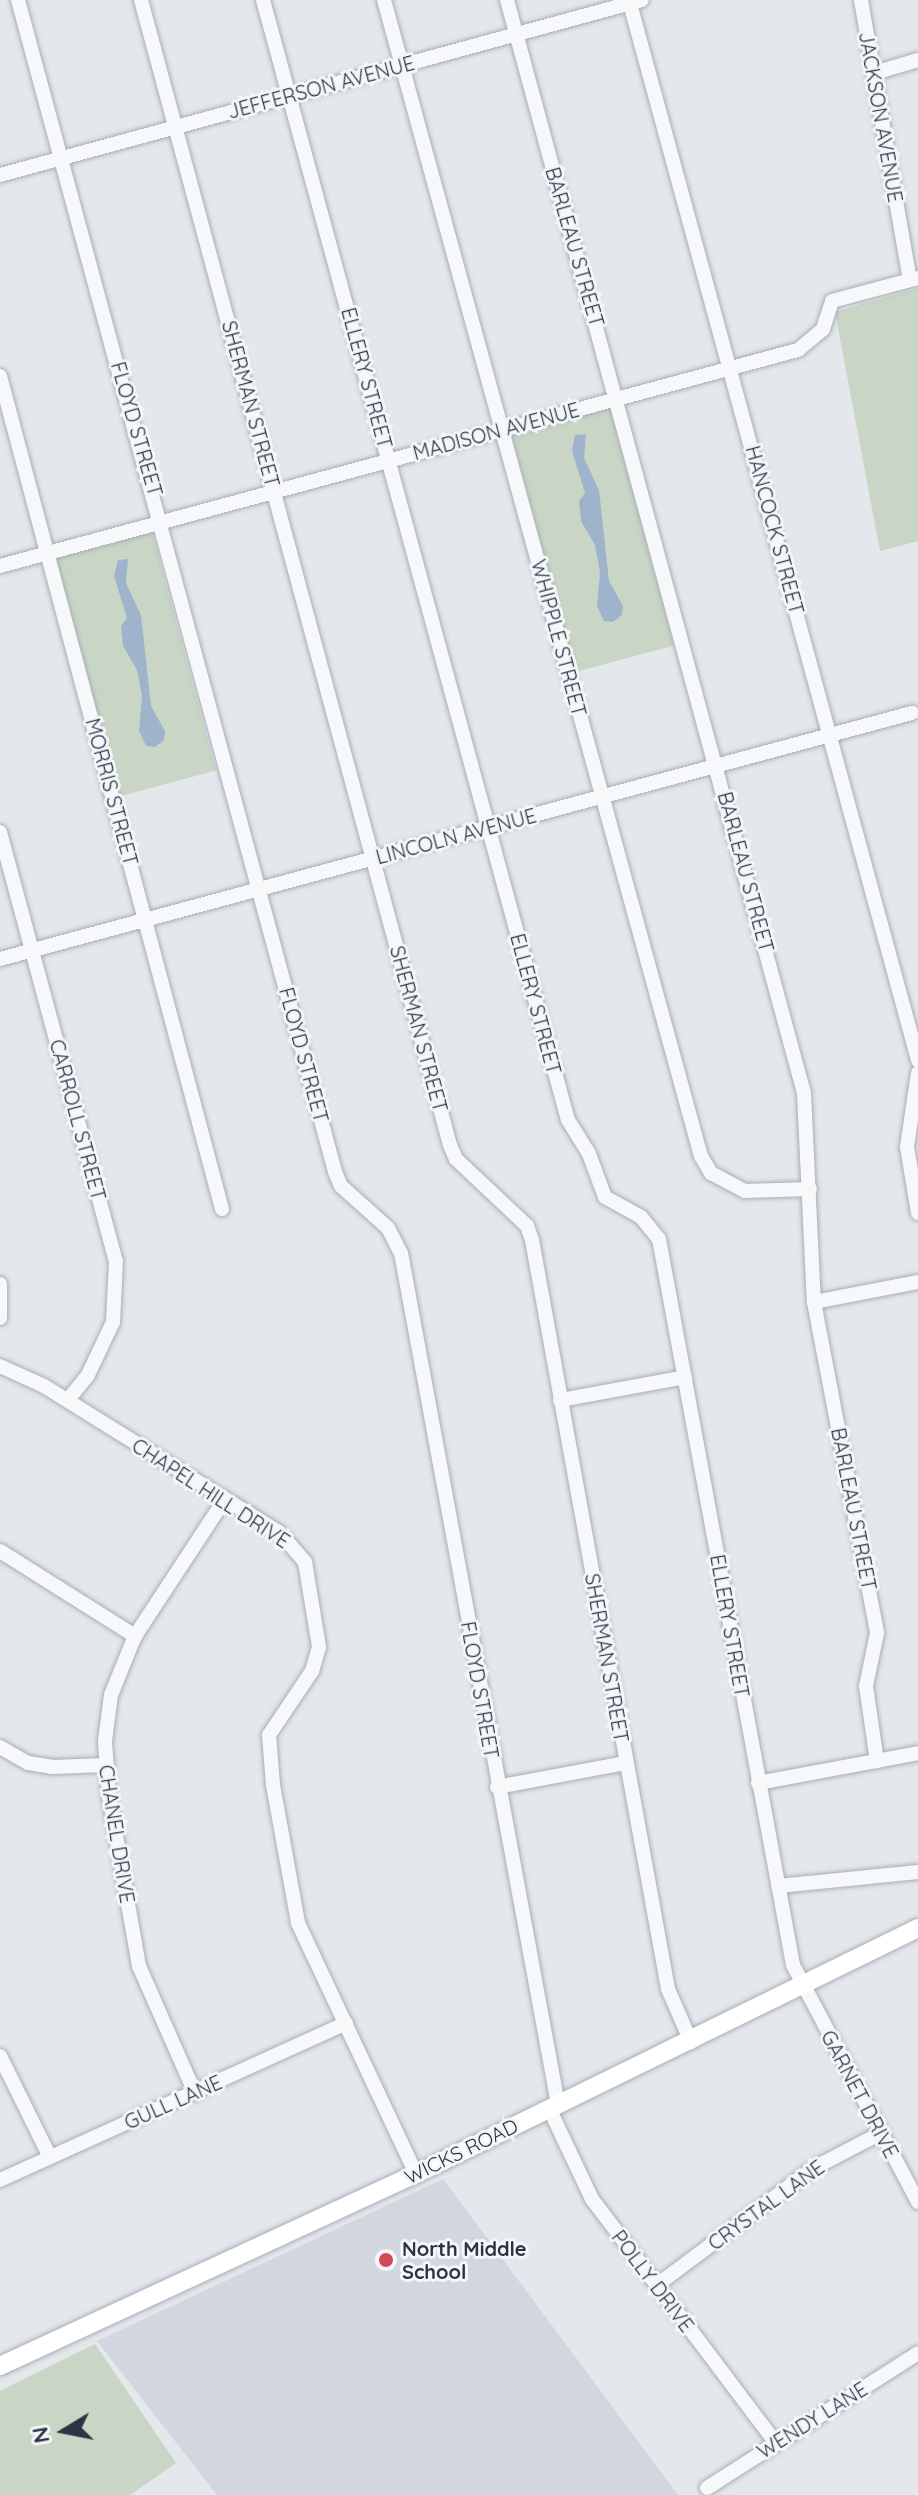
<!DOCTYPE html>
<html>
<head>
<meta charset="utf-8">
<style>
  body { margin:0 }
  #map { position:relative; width:918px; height:2495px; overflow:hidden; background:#e4e7ec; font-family:Quicksand,sans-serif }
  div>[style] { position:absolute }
  .built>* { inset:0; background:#d2d6de }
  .green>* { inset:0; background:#c9d6c5; transform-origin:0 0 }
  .water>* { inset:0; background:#9fb4cc }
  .roads { filter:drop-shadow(0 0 2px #a9aeb7) drop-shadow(0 0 2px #a9aeb7) }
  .minor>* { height:14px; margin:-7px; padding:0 7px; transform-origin:7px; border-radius:7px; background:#f7f8fa }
  .major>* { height:18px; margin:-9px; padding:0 9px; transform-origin:9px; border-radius:9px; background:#fff }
  .dots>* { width:22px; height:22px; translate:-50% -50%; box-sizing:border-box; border:4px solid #f4f6f9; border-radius:50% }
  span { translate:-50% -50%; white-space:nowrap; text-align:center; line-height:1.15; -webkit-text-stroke:6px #f4f6f9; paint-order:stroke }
  .street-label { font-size:20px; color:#2b3445 }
  .poi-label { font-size:20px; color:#2b3445; font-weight:700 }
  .left { translate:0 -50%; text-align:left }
  .north { position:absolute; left:24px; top:2391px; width:80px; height:80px; -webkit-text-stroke:6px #f4f6f9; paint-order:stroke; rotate:260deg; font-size:22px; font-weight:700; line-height:32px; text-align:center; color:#2b3445 }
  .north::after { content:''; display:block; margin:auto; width:28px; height:36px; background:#2b3445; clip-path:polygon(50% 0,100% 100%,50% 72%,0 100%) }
</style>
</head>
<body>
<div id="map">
  <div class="built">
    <i style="clip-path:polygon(443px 2179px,678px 2495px,217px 2495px,97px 2341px)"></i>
  </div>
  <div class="green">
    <i style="clip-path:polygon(918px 288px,918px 541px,880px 551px,835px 312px)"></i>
    <i style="left:610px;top:407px;width:247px;height:102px;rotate:75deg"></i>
    <i style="left:152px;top:532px;width:247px;height:102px;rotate:75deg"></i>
    <i style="clip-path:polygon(95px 2344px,176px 2463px,130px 2495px,0 2495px,0 2391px)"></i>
  </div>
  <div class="water">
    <i style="clip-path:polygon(586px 434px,584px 458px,599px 490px,609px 581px,623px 606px,622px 615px,613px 622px,604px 621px,597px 606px,600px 572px,595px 545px,581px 521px,579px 501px,585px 493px,572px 451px,575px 435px)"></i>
    <i style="clip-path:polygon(128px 559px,126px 583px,141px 615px,151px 706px,165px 731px,164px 740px,155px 747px,146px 746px,139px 731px,142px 696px,137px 670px,123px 646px,121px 626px,127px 618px,114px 576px,118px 560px)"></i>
  </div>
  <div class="roads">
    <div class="minor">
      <i style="left:18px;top:0;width:1214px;rotate:74.86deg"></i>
      <i style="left:335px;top:1172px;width:15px;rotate:67deg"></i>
      <i style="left:341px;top:1186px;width:63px;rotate:41.8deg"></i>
      <i style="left:388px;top:1228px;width:28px;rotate:63deg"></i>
      <i style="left:401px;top:1253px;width:865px;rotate:79.55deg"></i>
      <i style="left:141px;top:0;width:1186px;rotate:74.9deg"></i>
      <i style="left:450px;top:1145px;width:15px;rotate:67deg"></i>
      <i style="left:456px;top:1159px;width:98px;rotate:43.3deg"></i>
      <i style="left:527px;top:1226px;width:15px;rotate:70deg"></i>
      <i style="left:532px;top:1240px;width:761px;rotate:79.71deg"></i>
      <i style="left:668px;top:1989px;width:58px;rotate:66.5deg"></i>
      <i style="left:263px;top:0;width:1161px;rotate:74.77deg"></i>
      <i style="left:568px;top:1120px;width:40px;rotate:58deg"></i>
      <i style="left:589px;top:1154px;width:46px;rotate:69.6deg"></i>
      <i style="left:605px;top:1197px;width:41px;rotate:29.1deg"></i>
      <i style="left:641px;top:1217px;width:28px;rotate:51deg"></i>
      <i style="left:659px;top:1239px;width:738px;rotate:79.54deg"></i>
      <i style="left:793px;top:1965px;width:268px;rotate:62.2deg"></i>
      <i style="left:384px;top:0;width:1199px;rotate:74.67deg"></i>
      <i style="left:701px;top:1156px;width:20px;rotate:60deg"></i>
      <i style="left:711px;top:1173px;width:38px;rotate:28deg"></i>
      <i style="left:745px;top:1191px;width:65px;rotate:-1.8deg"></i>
      <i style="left:507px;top:0;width:1133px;rotate:74.8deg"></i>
      <i style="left:804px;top:1093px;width:209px;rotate:87.3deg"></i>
      <i style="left:814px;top:1302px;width:337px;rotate:79.2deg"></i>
      <i style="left:877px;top:1633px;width:54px;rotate:101.7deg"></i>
      <i style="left:866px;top:1686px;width:76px;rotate:81.7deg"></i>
      <i style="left:629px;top:0;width:1099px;rotate:74.75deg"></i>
      <i style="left:861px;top:0;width:284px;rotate:80.1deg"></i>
      <i style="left:874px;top:73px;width:46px;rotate:-16.5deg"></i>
      <i style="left:0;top:175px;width:665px;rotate:-15.25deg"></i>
      <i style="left:0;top:376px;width:862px;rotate:75.08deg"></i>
      <i style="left:0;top:566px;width:827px;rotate:-15.15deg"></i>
      <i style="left:798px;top:350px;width:33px;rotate:-40deg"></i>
      <i style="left:823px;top:329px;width:29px;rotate:-72deg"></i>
      <i style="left:832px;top:301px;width:89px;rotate:-15deg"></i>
      <i style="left:0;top:832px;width:444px;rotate:74.9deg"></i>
      <i style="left:116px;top:1261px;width:61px;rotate:92.8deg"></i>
      <i style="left:113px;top:1322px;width:59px;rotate:115.3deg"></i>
      <i style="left:88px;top:1375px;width:32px;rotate:129deg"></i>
      <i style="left:0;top:959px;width:945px;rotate:-15.1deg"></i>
      <i style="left:918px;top:1073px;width:75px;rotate:98.5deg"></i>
      <i style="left:907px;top:1147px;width:67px;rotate:80.5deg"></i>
      <i style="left:0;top:1284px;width:34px;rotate:90deg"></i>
      <i style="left:814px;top:1302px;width:106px;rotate:-10.9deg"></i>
      <i style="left:0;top:1366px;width:48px;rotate:24.4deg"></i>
      <i style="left:44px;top:1386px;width:277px;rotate:31.9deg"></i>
      <i style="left:279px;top:1532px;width:40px;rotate:49deg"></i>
      <i style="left:305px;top:1562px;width:86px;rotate:80.6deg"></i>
      <i style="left:319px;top:1647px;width:25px;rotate:106deg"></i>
      <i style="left:312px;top:1671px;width:77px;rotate:123.9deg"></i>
      <i style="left:269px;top:1735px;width:50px;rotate:85.4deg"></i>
      <i style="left:273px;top:1785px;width:140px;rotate:79.7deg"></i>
      <i style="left:298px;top:1923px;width:277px;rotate:64.8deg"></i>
      <i style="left:560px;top:1400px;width:127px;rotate:-10.4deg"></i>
      <i style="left:0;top:1551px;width:160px;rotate:32.2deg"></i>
      <i style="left:0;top:1747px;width:32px;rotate:30deg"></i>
      <i style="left:28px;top:1763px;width:24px;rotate:9deg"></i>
      <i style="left:52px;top:1767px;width:53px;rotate:-2.2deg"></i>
      <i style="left:758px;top:1783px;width:163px;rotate:-10.6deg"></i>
      <i style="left:497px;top:1787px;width:130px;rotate:-10.6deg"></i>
      <i style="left:778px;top:1886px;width:141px;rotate:-5.7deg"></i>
      <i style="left:0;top:2056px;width:113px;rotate:63.7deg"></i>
      <i style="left:195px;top:2093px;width:139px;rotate:-113.8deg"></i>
      <i style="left:139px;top:1966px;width:173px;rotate:-100deg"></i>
      <i style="left:109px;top:1796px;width:55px;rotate:-94.2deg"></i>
      <i style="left:105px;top:1741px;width:46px;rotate:-82.6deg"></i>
      <i style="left:111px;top:1695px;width:64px;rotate:-67.9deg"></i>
      <i style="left:135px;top:1636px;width:164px;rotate:-56.7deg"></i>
      <i style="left:549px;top:2108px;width:101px;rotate:64.7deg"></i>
      <i style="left:592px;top:2199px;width:306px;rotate:53deg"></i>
      <i style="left:0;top:2180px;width:380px;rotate:-24.4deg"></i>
      <i style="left:657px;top:2285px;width:194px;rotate:-36.8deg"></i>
      <i style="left:812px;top:2169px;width:78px;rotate:-27.6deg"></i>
      <i style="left:707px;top:2488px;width:250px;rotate:-32.6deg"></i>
    </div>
    <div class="major">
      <i style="left:0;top:2366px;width:458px;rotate:-24.8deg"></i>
      <i style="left:416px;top:2174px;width:559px;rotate:-26.11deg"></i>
    </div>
  </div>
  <div class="dots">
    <i style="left:386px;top:2260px;background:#d1495b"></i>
  </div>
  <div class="street-label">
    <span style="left:321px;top:87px;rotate:-15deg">JEFFERSON AVENUE</span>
    <span style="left:881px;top:117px;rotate:80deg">JACKSON AVENUE</span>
    <span style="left:575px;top:247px;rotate:74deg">BARLEAU STREET</span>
    <span style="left:367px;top:378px;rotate:75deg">ELLERY STREET</span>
    <span style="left:251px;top:404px;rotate:75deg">SHERMAN STREET</span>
    <span style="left:137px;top:429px;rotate:74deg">FLOYD STREET</span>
    <span style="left:496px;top:431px;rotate:-15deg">MADISON AVENUE</span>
    <span style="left:775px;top:530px;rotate:75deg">HANCOCK STREET</span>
    <span style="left:559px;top:638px;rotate:75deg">WHIPPLE STREET</span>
    <span style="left:112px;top:792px;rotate:75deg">MORRIS STREET</span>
    <span style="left:456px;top:836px;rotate:-15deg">LINCOLN AVENUE</span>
    <span style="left:746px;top:872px;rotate:75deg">BARLEAU STREET</span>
    <span style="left:536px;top:1004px;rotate:75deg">ELLERY STREET</span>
    <span style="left:419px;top:1029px;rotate:75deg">SHERMAN STREET</span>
    <span style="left:304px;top:1055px;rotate:75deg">FLOYD STREET</span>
    <span style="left:78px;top:1120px;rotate:75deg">CARROLL STREET</span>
    <span style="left:211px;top:1493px;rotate:33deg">CHAPEL HILL DRIVE</span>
    <span style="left:854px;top:1509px;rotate:79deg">BARLEAU STREET</span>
    <span style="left:730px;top:1626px;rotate:80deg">ELLERY STREET</span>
    <span style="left:607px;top:1658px;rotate:80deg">SHERMAN STREET</span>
    <span style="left:480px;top:1690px;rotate:80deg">FLOYD STREET</span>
    <span style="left:117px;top:1834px;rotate:81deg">CHANEL DRIVE</span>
    <span style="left:860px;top:2094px;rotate:62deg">GARNET DRIVE</span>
    <span style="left:173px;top:2102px;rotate:-24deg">GULL LANE</span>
    <span style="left:461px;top:2151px;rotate:-26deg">WICKS ROAD</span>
    <span style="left:766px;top:2205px;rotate:-36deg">CRYSTAL LANE</span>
    <span style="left:653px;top:2281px;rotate:53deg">POLLY DRIVE</span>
    <span style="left:812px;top:2420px;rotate:-32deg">WENDY LANE</span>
  </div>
  <div class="poi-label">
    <span class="left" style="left:402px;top:2260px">North Middle<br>School</span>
  </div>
  <div class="north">N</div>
</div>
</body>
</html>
